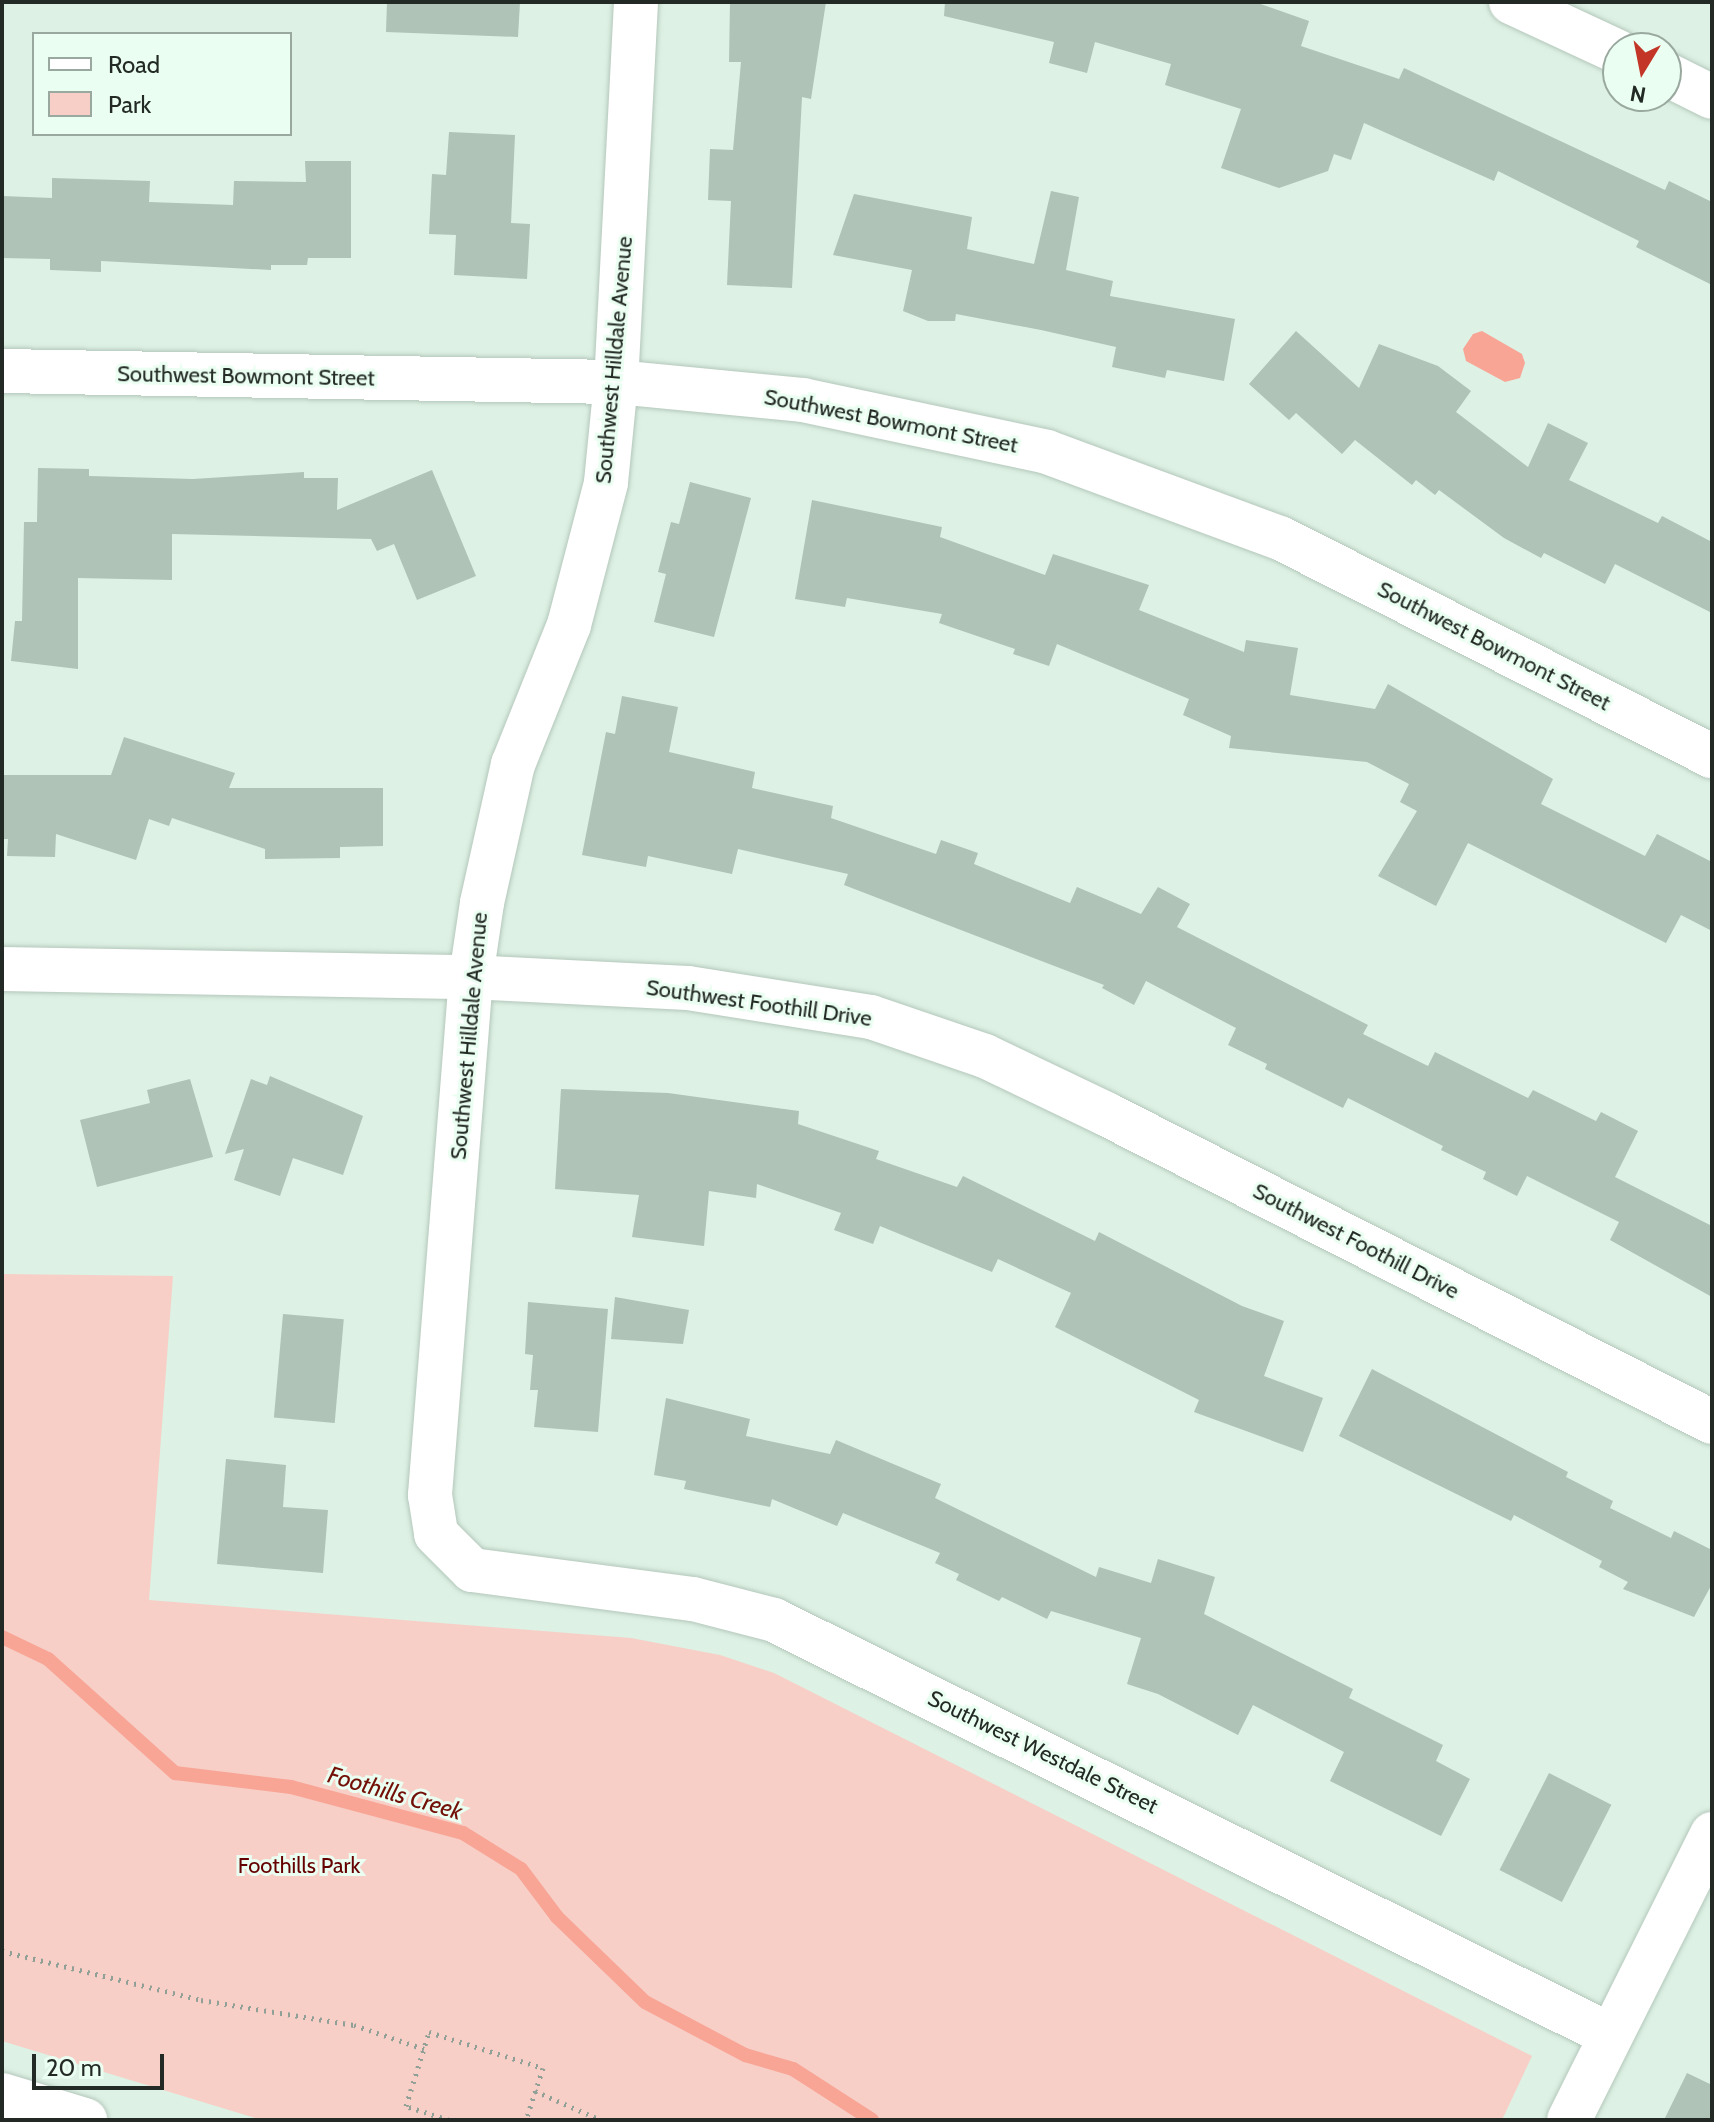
<!DOCTYPE html>
<html>
<head>
<meta charset="utf-8">
<style>
  body { margin:0 }
  #map { position:relative; width:1714px; height:2122px; overflow:hidden; background:#ddf1e4; font-family:Cabin,sans-serif }
  div>[style] { position:absolute }
  .green>* { inset:0; background:#f7cfc7 }
  .water>* { inset:0; background:#f8a596 }
  .stream>* { height:14px; margin:-7px; padding:0 7px; transform-origin:7px; border-radius:7px; background:#f8a596 }
  .building>* { inset:0; background:#afc3b6; transform-origin:0 0 }
  .path>* { height:5px; margin-top:-2.5px; transform-origin:0; background:repeating-linear-gradient(90deg,#91a096 0 2px,transparent 0 8px) }
  .roads { filter:drop-shadow(0 0 2px #b4c7bb) drop-shadow(0 0 2px #b4c7bb) }
  .street>* { height:44px; margin:-22px; padding:0 22px; transform-origin:22px; border-radius:22px; background:#fff }
  span { translate:-50% -50%; white-space:nowrap; text-align:center; line-height:1.15; -webkit-text-stroke:6px #eafef1; paint-order:stroke }
  .street-label { font-size:22px; color:#232a25 }
  .park-label { font-size:22px; color:#650000 }
  .water-label { font-size:24px; color:#721007; font-style:italic }
  .frame { position:absolute; inset:0; border:4px solid #232a25; pointer-events:none }
  .legend { position:absolute; left:32px; top:32px; width:260px; height:104px; box-sizing:border-box; background:#eafef1; border:2px solid #9aa99f; margin:0; padding:10px 14px; list-style:none; font-size:24px; color:#232a25 }
  .legend li { display:flex; align-items:center; gap:16px; height:40px }
  .legend b { width:40px; border:2px solid #9aa99f }
  .north { position:absolute; left:1602px; top:32px; width:80px; height:80px; box-sizing:border-box; background:#eafef1; border:2px solid #9aa99f; border-radius:50%; rotate:190deg; font-size:22px; font-weight:700; line-height:32px; text-align:center; color:#232a25 }
  .north::after { content:''; display:block; margin:auto; width:28px; height:36px; background:#c33627; clip-path:polygon(50% 0,100% 100%,50% 72%,0 100%) }
  .scale { position:absolute; left:32px; top:2054px; width:132px; height:36px; box-sizing:border-box; border:4px solid #232a25; border-top:0; padding-left:10px; font-size:24px; line-height:28px; white-space:nowrap; color:#232a25; -webkit-text-stroke:6px #eafef1; paint-order:stroke }
</style>
</head>
<body>
<div id="map">
  <div class="green">
    <i style="clip-path:polygon(2px 1274px,173px 1276px,149px 1600px,631px 1638px,720px 1655px,774px 1673px,1532px 2056px,1502px 2120px,262px 2120px,2px 2041px)"></i>
  </div>
  <div class="water">
    <i style="clip-path:polygon(1482px 331px,1522px 354px,1525px 363px,1520px 378px,1505px 382px,1466px 361px,1463px 349px,1473px 334px)"></i>
  </div>
  <div class="stream">
    <i style="left:2px;top:1637px;width:51px;rotate:25.6deg"></i>
    <i style="left:48px;top:1659px;width:171px;rotate:41.9deg"></i>
    <i style="left:175px;top:1773px;width:117px;rotate:6.9deg"></i>
    <i style="left:291px;top:1787px;width:178px;rotate:15deg"></i>
    <i style="left:463px;top:1833px;width:68px;rotate:31.8deg"></i>
    <i style="left:521px;top:1869px;width:60px;rotate:53.1deg"></i>
    <i style="left:557px;top:1917px;width:122px;rotate:44deg"></i>
    <i style="left:645px;top:2002px;width:113px;rotate:27.9deg"></i>
    <i style="left:745px;top:2055px;width:50px;rotate:16.3deg"></i>
    <i style="left:793px;top:2069px;width:94px;rotate:32.8deg"></i>
  </div>
  <div class="building">
    <i style="clip-path:polygon(387px 2px,520px 2px,518px 37px,386px 32px)"></i>
    <i style="clip-path:polygon(730px 2px,826px 2px,811px 99px,802px 97px,792px 288px,727px 285px,731px 201px,708px 200px,710px 149px,733px 150px,741px 62px,729px 62px)"></i>
    <i style="clip-path:polygon(945px 2px,1255px 2px,1309px 21px,1301px 46px,1399px 79px,1404px 68px,1665px 190px,1669px 181px,1712px 202px,1712px 285px,1636px 247px,1639px 241px,1498px 171px,1494px 181px,1364px 123px,1351px 160px,1334px 154px,1328px 171px,1279px 188px,1221px 168px,1241px 109px,1165px 85px,1171px 64px,1095px 42px,1087px 73px,1049px 63px,1054px 42px,944px 16px)"></i>
    <i style="clip-path:polygon(449px 132px,515px 135px,511px 223px,530px 224px,527px 279px,454px 275px,456px 235px,429px 234px,432px 174px,446px 175px)"></i>
    <i style="clip-path:polygon(305px 161px,351px 161px,351px 258px,308px 258px,307px 265px,271px 265px,271px 270px,101px 261px,101px 272px,50px 270px,50px 259px,2px 258px,2px 196px,52px 198px,52px 178px,150px 181px,149px 202px,233px 205px,234px 181px,306px 182px)"></i>
    <i style="clip-path:polygon(1051px 191px,1079px 197px,1066px 270px,1113px 281px,1110px 296px,1235px 319px,1224px 381px,1167px 370px,1165px 378px,1112px 367px,1116px 347px,1041px 330px,956px 314px,955px 321px,928px 321px,903px 311px,912px 270px,833px 255px,854px 194px,972px 217px,967px 249px,1034px 264px)"></i>
    <i style="clip-path:polygon(1296px 331px,1359px 388px,1379px 344px,1438px 366px,1471px 391px,1456px 412px,1528px 467px,1548px 423px,1588px 443px,1569px 480px,1658px 523px,1662px 516px,1712px 542px,1712px 613px,1615px 564px,1605px 584px,1544px 553px,1541px 558px,1504px 538px,1439px 490px,1435px 495px,1416px 480px,1412px 485px,1355px 440px,1342px 454px,1296px 413px,1289px 420px,1249px 384px)"></i>
    <i style="clip-path:polygon(38px 468px,89px 469px,89px 476px,193px 479px,304px 472px,304px 478px,338px 478px,337px 510px,432px 470px,476px 576px,417px 600px,394px 544px,377px 551px,371px 539px,172px 534px,172px 580px,78px 578px,78px 669px,11px 661px,15px 621px,22px 621px,24px 522px,37px 522px)"></i>
    <i style="clip-path:polygon(690px 482px,751px 498px,714px 637px,654px 622px,666px 574px,658px 572px,671px 522px,679px 524px)"></i>
    <i style="clip-path:polygon(812px 500px,942px 527px,940px 537px,1045px 575px,1053px 554px,1149px 585px,1139px 610px,1244px 652px,1246px 640px,1298px 648px,1290px 695px,1375px 709px,1388px 684px,1553px 779px,1541px 804px,1645px 856px,1657px 834px,1712px 862px,1712px 931px,1681px 915px,1666px 943px,1468px 843px,1436px 906px,1378px 876px,1417px 811px,1400px 802px,1409px 784px,1367px 762px,1229px 748px,1231px 736px,1183px 715px,1189px 699px,1057px 644px,1049px 666px,1013px 654px,1015px 649px,939px 623px,942px 614px,847px 598px,845px 607px,795px 599px)"></i>
    <i style="clip-path:polygon(622px 696px,678px 707px,669px 752px,755px 772px,752px 788px,833px 806px,831px 818px,936px 854px,941px 840px,978px 853px,974px 864px,1070px 903px,1077px 887px,1141px 914px,1158px 887px,1190px 904px,1177px 927px,1368px 1025px,1363px 1034px,1428px 1066px,1435px 1052px,1528px 1098px,1533px 1090px,1596px 1121px,1601px 1112px,1638px 1131px,1615px 1177px,1712px 1226px,1712px 1297px,1610px 1240px,1619px 1222px,1527px 1176px,1517px 1196px,1483px 1179px,1486px 1172px,1441px 1150px,1443px 1146px,1348px 1098px,1343px 1108px,1265px 1069px,1267px 1064px,1228px 1045px,1236px 1028px,1146px 981px,1134px 1005px,1102px 988px,1104px 985px,844px 885px,848px 874px,738px 849px,732px 874px,648px 856px,646px 867px,582px 855px,606px 732px,615px 734px)"></i>
    <i style="clip-path:polygon(124px 737px,235px 773px,229px 788px,383px 788px,383px 846px,340px 847px,340px 858px,265px 859px,265px 849px,172px 818px,169px 826px,149px 819px,136px 860px,56px 834px,55px 857px,7px 856px,8px 839px,2px 839px,2px 775px,111px 775px)"></i>
    <i style="clip-path:polygon(270px 1076px,363px 1116px,343px 1175px,293px 1158px,280px 1196px,234px 1180px,244px 1149px,225px 1154px,251px 1079px,267px 1085px)"></i>
    <i style="clip-path:polygon(190px 1079px,213px 1157px,97px 1187px,80px 1120px,150px 1103px,147px 1090px)"></i>
    <i style="clip-path:polygon(561px 1089px,668px 1093px,799px 1111px,798px 1124px,879px 1151px,876px 1159px,957px 1187px,963px 1176px,1095px 1241px,1099px 1232px,1242px 1306px,1284px 1321px,1264px 1376px,1323px 1398px,1303px 1452px,1194px 1412px,1199px 1400px,1055px 1327px,1071px 1293px,998px 1259px,992px 1272px,880px 1226px,873px 1244px,834px 1230px,841px 1213px,757px 1184px,756px 1198px,709px 1191px,704px 1246px,632px 1237px,639px 1195px,555px 1189px)"></i>
    <i style="clip-path:polygon(615px 1297px,689px 1310px,683px 1344px,611px 1339px)"></i>
    <i style="clip-path:polygon(528px 1302px,608px 1309px,598px 1432px,534px 1427px,538px 1390px,530px 1390px,533px 1355px,525px 1354px)"></i>
    <i style="left:283px;top:1314px;width:61px;height:104px;rotate:5deg"></i>
    <i style="clip-path:polygon(1372px 1369px,1568px 1472px,1566px 1477px,1613px 1501px,1610px 1508px,1671px 1538px,1674px 1531px,1712px 1550px,1712px 1584px,1694px 1617px,1623px 1589px,1628px 1582px,1599px 1567px,1602px 1561px,1514px 1515px,1511px 1521px,1339px 1436px)"></i>
    <i style="clip-path:polygon(666px 1398px,750px 1419px,746px 1436px,830px 1454px,836px 1440px,941px 1484px,935px 1498px,1096px 1577px,1099px 1567px,1151px 1583px,1158px 1559px,1215px 1577px,1204px 1614px,1353px 1689px,1349px 1698px,1443px 1745px,1436px 1761px,1470px 1779px,1441px 1836px,1330px 1781px,1344px 1752px,1253px 1705px,1238px 1735px,1158px 1694px,1127px 1684px,1141px 1638px,1051px 1611px,1047px 1619px,1002px 1597px,999px 1601px,956px 1580px,959px 1574px,935px 1563px,940px 1553px,843px 1513px,837px 1526px,772px 1499px,770px 1507px,684px 1489px,686px 1481px,654px 1475px)"></i>
    <i style="clip-path:polygon(226px 1459px,286px 1465px,283px 1507px,328px 1510px,323px 1573px,217px 1564px)"></i>
    <i style="left:1549px;top:1773px;width:70px;height:109px;rotate:27deg"></i>
    <i style="clip-path:polygon(1687px 2073px,1712px 2085px,1712px 2120px,1664px 2120px)"></i>
  </div>
  <div class="path">
    <i style="left:2px;top:1951px;width:205px;rotate:13.8deg"></i>
    <i style="left:201px;top:2000px;width:155px;rotate:9.3deg"></i>
    <i style="left:354px;top:2025px;width:74px;rotate:18.9deg"></i>
    <i style="left:535px;top:2091px;width:72px;rotate:23.7deg"></i>
    <i style="left:449px;top:2120px;width:45px;rotate:-162deg"></i>
    <i style="left:406px;top:2106px;width:77px;rotate:-72.7deg"></i>
    <i style="left:429px;top:2032px;width:120px;rotate:17.5deg"></i>
    <i style="left:543px;top:2068px;width:55px;rotate:108.1deg"></i>
  </div>
  <div class="roads">
    <div class="street">
      <i style="left:636px;top:2px;width:381px;rotate:93deg"></i>
      <i style="left:616px;top:382px;width:101px;rotate:95.7deg"></i>
      <i style="left:606px;top:483px;width:147px;rotate:104.6deg"></i>
      <i style="left:569px;top:625px;width:150px;rotate:111.9deg"></i>
      <i style="left:513px;top:764px;width:142px;rotate:102.6deg"></i>
      <i style="left:482px;top:903px;width:75px;rotate:98.5deg"></i>
      <i style="left:471px;top:977px;width:520px;rotate:94.53deg"></i>
      <i style="left:430px;top:1495px;width:39px;rotate:81deg"></i>
      <i style="left:436px;top:1534px;width:51px;rotate:45deg"></i>
      <i style="left:472px;top:1570px;width:223px;rotate:7.5deg"></i>
      <i style="left:693px;top:1599px;width:84px;rotate:14.5deg"></i>
      <i style="left:774px;top:1620px;width:931px;rotate:26.4deg"></i>
      <i style="left:1511px;top:2px;width:118px;rotate:25deg"></i>
      <i style="left:1666px;top:74px;width:51px;rotate:26.6deg"></i>
      <i style="left:2px;top:371px;width:614px;rotate:1.03deg"></i>
      <i style="left:616px;top:382px;width:188px;rotate:5.5deg"></i>
      <i style="left:803px;top:400px;width:249px;rotate:12deg"></i>
      <i style="left:1047px;top:452px;width:248px;rotate:20.3deg"></i>
      <i style="left:1280px;top:538px;width:484px;rotate:26.8deg"></i>
      <i style="left:2px;top:969px;width:469px;rotate:1deg"></i>
      <i style="left:471px;top:977px;width:217px;rotate:2.9deg"></i>
      <i style="left:688px;top:988px;width:185px;rotate:9deg"></i>
      <i style="left:871px;top:1017px;width:120px;rotate:18.9deg"></i>
      <i style="left:985px;top:1056px;width:134px;rotate:25.6deg"></i>
      <i style="left:1106px;top:1114px;width:680px;rotate:26.94deg"></i>
      <i style="left:2px;top:2095px;width:87px;rotate:16.8deg"></i>
      <i style="left:1569px;top:2120px;width:320px;rotate:-63.4deg"></i>
    </div>
  </div>
  <div class="street-label">
    <span style="left:614px;top:360px;rotate:-85deg">Southwest Hilldale Avenue</span>
    <span style="left:246px;top:376px;rotate:1deg">Southwest Bowmont Street</span>
    <span style="left:891px;top:421px;rotate:11deg">Southwest Bowmont Street</span>
    <span style="left:1494px;top:646px;rotate:27deg">Southwest Bowmont Street</span>
    <span style="left:759px;top:1003px;rotate:8deg">Southwest Foothill Drive</span>
    <span style="left:469px;top:1036px;rotate:-85deg">Southwest Hilldale Avenue</span>
    <span style="left:1356px;top:1241px;rotate:27deg">Southwest Foothill Drive</span>
    <span style="left:1043px;top:1752px;rotate:26deg">Southwest Westdale Street</span>
  </div>
  <div class="park-label">
    <span style="left:299px;top:1866px">Foothills Park</span>
  </div>
  <div class="water-label">
    <span style="left:395px;top:1793px;rotate:16deg">Foothills Creek</span>
  </div>
  <div class="frame"></div>
  <ul class="legend">
  <li><b style="height:10px;background:#fff"></b>Road</li>
  <li><b style="height:22px;background:#f7cfc7"></b>Park</li>
  </ul>
  <div class="north">N</div>
  <div class="scale">20 m</div>
</div>
</body>
</html>
